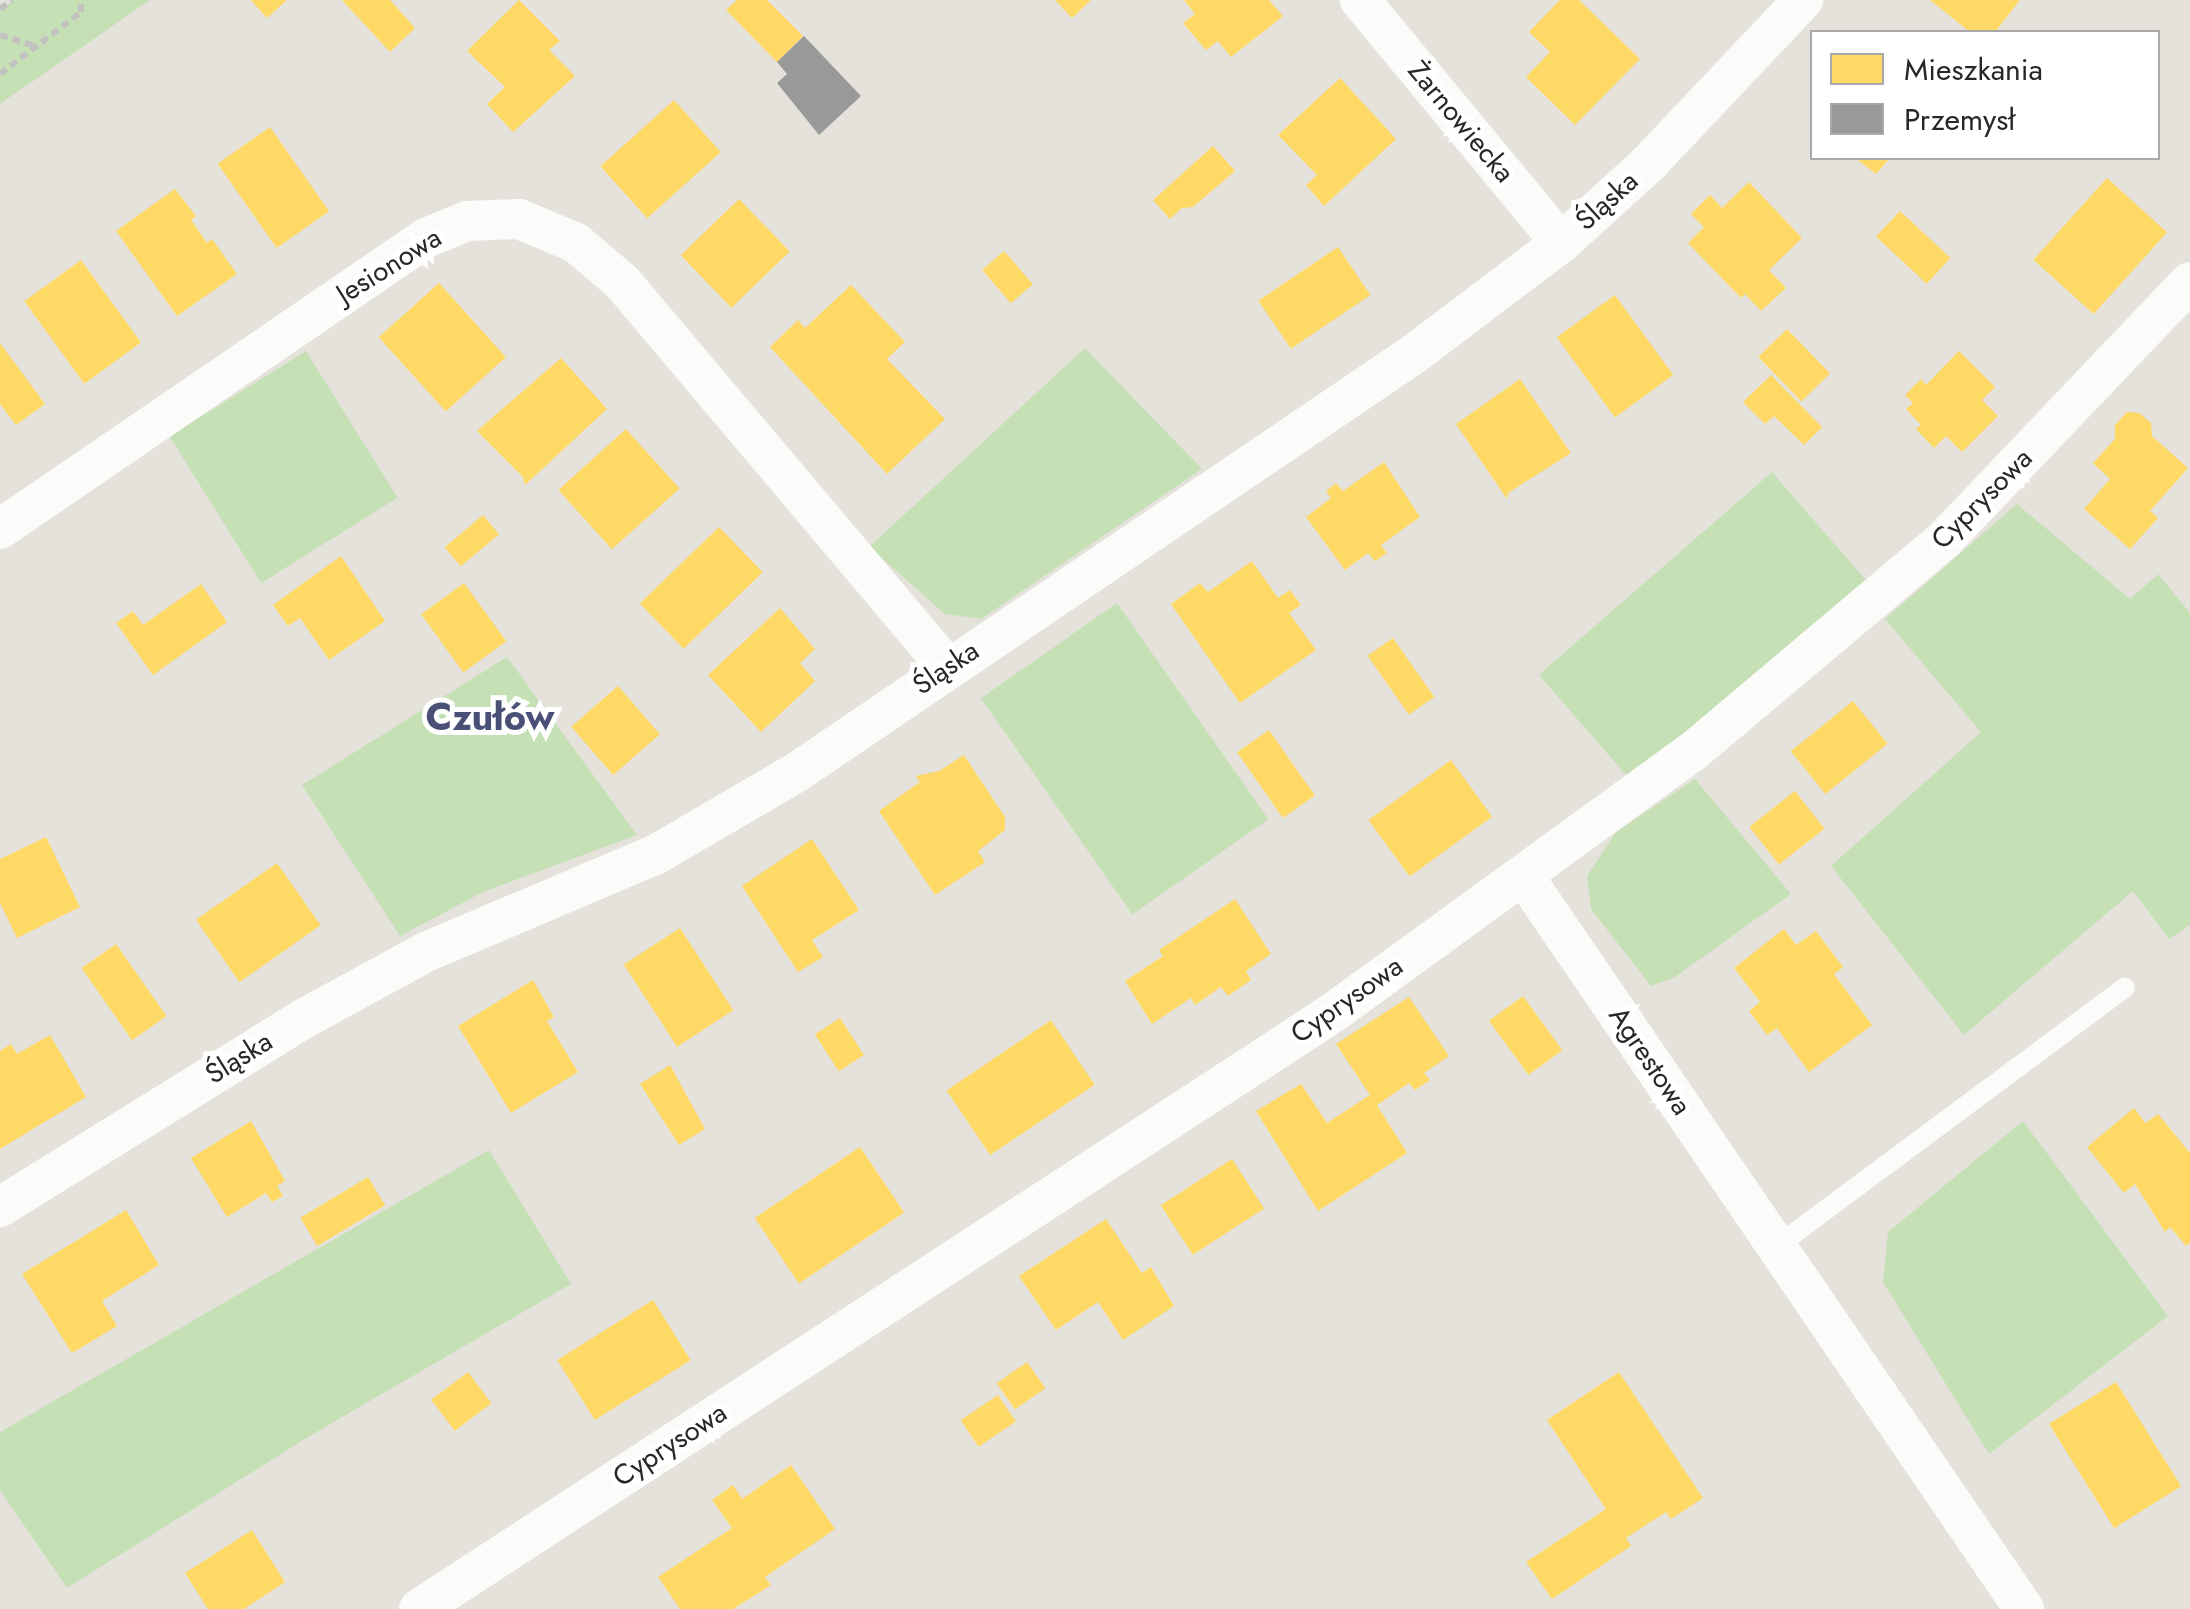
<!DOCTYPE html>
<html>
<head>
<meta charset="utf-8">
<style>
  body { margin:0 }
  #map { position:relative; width:2190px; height:1609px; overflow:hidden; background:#e5e2dc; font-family:Jost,sans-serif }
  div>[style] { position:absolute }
  .green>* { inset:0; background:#c6e0b6; transform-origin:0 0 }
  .homes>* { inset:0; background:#ffd966; transform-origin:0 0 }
  .industry>* { inset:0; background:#999 }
  .path>* { height:6px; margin-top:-3px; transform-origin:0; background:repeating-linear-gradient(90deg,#c2c2c1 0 8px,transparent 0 13px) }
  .lane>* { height:20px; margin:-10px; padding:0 10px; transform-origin:10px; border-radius:10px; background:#fbfbfa }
  .street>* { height:40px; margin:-20px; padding:0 20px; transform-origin:20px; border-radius:20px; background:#fbfbfa }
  span { translate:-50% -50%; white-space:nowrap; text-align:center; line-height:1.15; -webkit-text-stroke:10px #fff; paint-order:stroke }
  .street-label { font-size:28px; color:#272727 }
  .district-label { font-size:38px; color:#4a5075; font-weight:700 }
  .legend { position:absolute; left:1810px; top:30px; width:350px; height:130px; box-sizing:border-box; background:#fff; border:2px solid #a9a9a9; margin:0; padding:12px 18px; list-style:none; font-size:30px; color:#272727 }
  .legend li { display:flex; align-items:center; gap:20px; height:50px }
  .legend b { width:50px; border:2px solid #a9a9a9 }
</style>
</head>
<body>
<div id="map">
  <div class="green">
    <i style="clip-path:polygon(15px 0,150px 0,0 104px,0 10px)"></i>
    <i style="clip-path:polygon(1085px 348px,1202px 469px,981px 619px,945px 614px,869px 547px)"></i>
    <i style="left:306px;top:351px;width:173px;height:161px;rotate:58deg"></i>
    <i style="left:1772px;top:472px;width:144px;height:309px;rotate:49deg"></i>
    <i style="clip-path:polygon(2017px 504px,2130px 599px,2158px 574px,2190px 613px,2190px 925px,2169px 939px,2133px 891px,1964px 1035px,1831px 866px,1981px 732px,1885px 619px)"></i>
    <i style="left:1117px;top:603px;width:264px;height:166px;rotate:55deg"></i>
    <i style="clip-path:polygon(507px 657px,637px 835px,483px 892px,400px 936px,302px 785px)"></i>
    <i style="clip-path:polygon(1695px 779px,1791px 894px,1675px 977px,1651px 986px,1591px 909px,1587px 876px,1616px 832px)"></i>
    <i style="clip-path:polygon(2023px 1121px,2168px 1316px,1989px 1454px,1883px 1282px,1888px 1232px)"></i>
    <i style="clip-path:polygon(489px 1150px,571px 1284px,313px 1434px,67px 1588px,0 1490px,0 1432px)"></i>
  </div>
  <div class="homes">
    <i style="clip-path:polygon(251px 0,287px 0,267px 18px)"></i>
    <i style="clip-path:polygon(342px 0,390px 0,415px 28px,390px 52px)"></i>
    <i style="clip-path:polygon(519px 0,560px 41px,549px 50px,575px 76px,513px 132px,487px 104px,505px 87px,467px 51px)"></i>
    <i style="clip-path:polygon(737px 0,767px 0,803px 36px,777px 62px,726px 10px)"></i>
    <i style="clip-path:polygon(1055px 0,1091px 0,1072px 18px)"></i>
    <i style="clip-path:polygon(1184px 0,1269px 0,1283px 16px,1231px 57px,1218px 41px,1206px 50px,1183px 23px,1195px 14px)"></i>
    <i style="clip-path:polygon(1560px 0,1579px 0,1640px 59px,1575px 125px,1526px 77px,1550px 52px,1529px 32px)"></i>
    <i style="clip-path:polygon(1930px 0,2020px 0,1995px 32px,1970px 32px)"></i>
    <i style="clip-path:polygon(1340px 78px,1396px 139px,1324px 206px,1306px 185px,1317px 175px,1278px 135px)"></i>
    <i style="left:674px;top:100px;width:70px;height:99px;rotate:48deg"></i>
    <i style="left:270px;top:127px;width:103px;height:64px;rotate:55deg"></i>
    <i style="clip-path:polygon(1213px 146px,1235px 171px,1193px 207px,1182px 208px,1170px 219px,1153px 200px)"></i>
    <i style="clip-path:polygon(1855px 158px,1890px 158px,1876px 174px)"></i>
    <i style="left:2107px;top:178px;width:81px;height:110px;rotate:42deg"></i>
    <i style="clip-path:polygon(1749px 182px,1802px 238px,1769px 270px,1786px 288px,1761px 311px,1745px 294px,1741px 298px,1688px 243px,1704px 227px,1691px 214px,1710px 195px,1722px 208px)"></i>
    <i style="clip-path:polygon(175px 189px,196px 216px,191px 220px,207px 243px,212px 239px,237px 274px,177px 316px,116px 231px)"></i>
    <i style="left:739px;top:199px;width:73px;height:81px;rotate:46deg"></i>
    <i style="left:1900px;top:211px;width:69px;height:35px;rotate:43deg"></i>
    <i style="left:1338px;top:247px;width:58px;height:96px;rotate:56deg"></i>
    <i style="left:1004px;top:251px;width:44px;height:29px;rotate:49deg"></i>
    <i style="left:81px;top:260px;width:102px;height:70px;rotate:54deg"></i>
    <i style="left:439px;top:283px;width:100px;height:81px;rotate:48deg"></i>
    <i style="clip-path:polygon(851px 285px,905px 342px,887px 359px,945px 419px,887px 474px,770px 347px,798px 320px,805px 328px)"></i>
    <i style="left:1615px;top:295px;width:99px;height:72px;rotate:54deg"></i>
    <i style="left:1787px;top:329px;width:62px;height:40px;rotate:46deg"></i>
    <i style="clip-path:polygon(0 343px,45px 404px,16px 425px,0 404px)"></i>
    <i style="clip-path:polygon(1959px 351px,1995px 387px,1982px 400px,1998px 416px,1962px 452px,1946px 436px,1934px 448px,1916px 429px,1921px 425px,1906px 409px,1913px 403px,1905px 395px,1921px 379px,1926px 385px)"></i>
    <i style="clip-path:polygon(561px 358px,607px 409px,525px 485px,523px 477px,477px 431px)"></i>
    <i style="clip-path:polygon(1771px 375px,1822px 427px,1804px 445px,1774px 416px,1765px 424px,1743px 402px)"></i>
    <i style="clip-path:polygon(1520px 379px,1571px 453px,1508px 493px,1507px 499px,1456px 424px)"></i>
    <i style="clip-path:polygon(2127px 412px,2139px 413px,2151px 423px,2152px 436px,2188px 468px,2150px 511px,2158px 518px,2130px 549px,2084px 509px,2110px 479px,2093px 463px,2115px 439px,2115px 425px)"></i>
    <i style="left:626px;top:429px;width:80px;height:91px;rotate:48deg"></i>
    <i style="clip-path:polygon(1384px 462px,1420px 517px,1381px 545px,1387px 553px,1375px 561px,1368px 553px,1345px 570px,1306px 517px,1331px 498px,1326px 491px,1336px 483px,1343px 491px)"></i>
    <i style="left:483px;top:515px;width:25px;height:50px;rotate:50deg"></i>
    <i style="left:719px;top:527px;width:63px;height:110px;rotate:46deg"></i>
    <i style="clip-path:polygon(341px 556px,385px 621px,329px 660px,300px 618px,288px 626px,273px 605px)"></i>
    <i style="clip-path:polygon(1252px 561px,1278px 598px,1290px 590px,1301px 605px,1289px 613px,1316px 650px,1240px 703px,1171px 604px,1200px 583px,1208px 592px)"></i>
    <i style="left:464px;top:583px;width:72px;height:53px;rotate:54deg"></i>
    <i style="clip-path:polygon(201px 584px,227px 622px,153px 675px,116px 623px,133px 611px,143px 625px)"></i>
    <i style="clip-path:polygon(780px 608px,815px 649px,800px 663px,815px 681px,761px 732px,708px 675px)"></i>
    <i style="left:1393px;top:638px;width:72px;height:31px;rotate:55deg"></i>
    <i style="left:618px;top:686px;width:64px;height:62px;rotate:49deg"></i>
    <i style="left:1853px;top:701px;width:55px;height:80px;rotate:51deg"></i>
    <i style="left:1269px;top:730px;width:80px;height:39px;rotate:55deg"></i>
    <i style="clip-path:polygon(964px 755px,1005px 817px,1005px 830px,978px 851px,985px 862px,935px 895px,879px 811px,920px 782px,916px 776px,939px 771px)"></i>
    <i style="left:1451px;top:760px;width:70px;height:102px;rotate:54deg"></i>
    <i style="left:1795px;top:791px;width:48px;height:58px;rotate:52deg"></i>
    <i style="clip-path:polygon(46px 837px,80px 907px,17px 938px,0 903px,0 859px)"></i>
    <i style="clip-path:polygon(812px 839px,859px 910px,812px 940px,823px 957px,798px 972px,742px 886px)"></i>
    <i style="left:277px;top:863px;width:76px;height:99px;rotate:55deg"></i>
    <i style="clip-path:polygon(1235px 899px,1271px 954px,1246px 971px,1251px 980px,1228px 996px,1221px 987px,1195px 1005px,1191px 998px,1152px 1024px,1125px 981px,1163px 956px,1159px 950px)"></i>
    <i style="left:680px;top:928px;width:98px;height:67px;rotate:57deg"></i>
    <i style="clip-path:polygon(1784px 929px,1796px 945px,1816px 931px,1843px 967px,1834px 974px,1872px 1025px,1809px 1072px,1777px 1028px,1767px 1035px,1749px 1011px,1760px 1002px,1734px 968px)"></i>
    <i style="left:116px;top:944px;width:88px;height:42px;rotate:55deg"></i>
    <i style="clip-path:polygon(533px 980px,554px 1017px,547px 1021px,578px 1072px,511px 1113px,458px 1026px)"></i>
    <i style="left:1523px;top:996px;width:67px;height:42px;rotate:54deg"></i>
    <i style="clip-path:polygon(1409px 997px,1449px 1056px,1424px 1073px,1430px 1080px,1415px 1090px,1409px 1083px,1377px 1105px,1407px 1153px,1318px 1211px,1256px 1111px,1301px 1084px,1327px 1123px,1370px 1095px,1336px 1044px)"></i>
    <i style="left:840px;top:1018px;width:44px;height:30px;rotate:57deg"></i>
    <i style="left:1051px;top:1020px;width:78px;height:126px;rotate:56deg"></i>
    <i style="clip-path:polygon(50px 1035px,86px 1097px,0 1149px,0 1051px,11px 1044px,17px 1054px)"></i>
    <i style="clip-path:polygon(670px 1065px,705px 1129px,679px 1145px,640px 1084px)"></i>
    <i style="clip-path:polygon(2134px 1108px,2145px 1123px,2158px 1114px,2190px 1153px,2190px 1243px,2186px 1246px,2170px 1227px,2165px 1232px,2135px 1184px,2124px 1193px,2087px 1147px)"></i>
    <i style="clip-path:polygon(251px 1121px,285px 1181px,277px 1186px,283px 1196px,272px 1202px,266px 1193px,227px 1217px,191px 1158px)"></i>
    <i style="left:860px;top:1147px;width:79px;height:127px;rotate:56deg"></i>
    <i style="left:1232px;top:1159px;width:59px;height:85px;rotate:57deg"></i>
    <i style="left:368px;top:1177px;width:33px;height:79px;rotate:59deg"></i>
    <i style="clip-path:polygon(126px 1210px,159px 1265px,102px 1301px,117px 1326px,72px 1353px,22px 1274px)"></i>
    <i style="clip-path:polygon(1106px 1219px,1142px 1273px,1151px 1267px,1174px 1306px,1123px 1340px,1098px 1302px,1056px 1330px,1019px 1276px)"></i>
    <i style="left:653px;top:1300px;width:71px;height:113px;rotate:58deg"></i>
    <i style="left:1027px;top:1362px;width:32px;height:37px;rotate:55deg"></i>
    <i style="left:468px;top:1372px;width:39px;height:46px;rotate:53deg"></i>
    <i style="clip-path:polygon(1619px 1372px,1703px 1498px,1671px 1519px,1666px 1512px,1626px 1538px,1631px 1546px,1552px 1599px,1526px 1562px,1606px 1509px,1547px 1420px)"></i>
    <i style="left:2116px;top:1382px;width:123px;height:79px;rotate:58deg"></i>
    <i style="left:998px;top:1395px;width:32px;height:45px;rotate:56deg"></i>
    <i style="clip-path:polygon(791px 1465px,835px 1529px,765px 1577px,771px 1585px,733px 1609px,680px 1609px,658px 1577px,732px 1528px,712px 1500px,733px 1485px,742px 1499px)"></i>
    <i style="clip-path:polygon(252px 1530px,285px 1582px,244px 1609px,208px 1609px,185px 1573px)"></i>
  </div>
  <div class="industry">
    <i style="clip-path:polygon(804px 36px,861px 96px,819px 135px,777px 83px,787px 74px,777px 62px)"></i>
  </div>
  <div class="path">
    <i style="left:0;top:9px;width:15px;rotate:-37deg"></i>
    <i style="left:0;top:35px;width:37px;rotate:17deg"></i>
    <i style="left:0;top:74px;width:102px;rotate:-37.4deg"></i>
    <i style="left:81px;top:12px;width:12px;rotate:-90deg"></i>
  </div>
  <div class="lane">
    <i style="left:1777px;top:1246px;width:433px;rotate:-36.6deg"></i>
  </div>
  <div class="street">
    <i style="left:1360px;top:0;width:315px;rotate:50.4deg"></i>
    <i style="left:0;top:529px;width:516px;rotate:-34.34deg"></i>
    <i style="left:426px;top:238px;width:44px;rotate:-22.5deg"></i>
    <i style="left:467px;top:221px;width:52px;rotate:-2.2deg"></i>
    <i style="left:519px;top:219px;width:62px;rotate:22.8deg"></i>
    <i style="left:576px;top:243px;width:60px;rotate:40.3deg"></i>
    <i style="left:622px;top:282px;width:504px;rotate:49.83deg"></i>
    <i style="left:1523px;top:875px;width:889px;rotate:55.68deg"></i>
    <i style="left:0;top:1207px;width:357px;rotate:-31.8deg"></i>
    <i style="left:303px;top:1019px;width:140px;rotate:-28.6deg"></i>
    <i style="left:426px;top:952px;width:249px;rotate:-23deg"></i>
    <i style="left:655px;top:855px;width:164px;rotate:-30.3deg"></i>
    <i style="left:797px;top:772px;width:745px;rotate:-34.12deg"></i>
    <i style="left:1414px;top:354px;width:184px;rotate:-37.1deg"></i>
    <i style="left:1561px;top:243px;width:118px;rotate:-42.2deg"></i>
    <i style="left:1648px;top:164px;width:226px;rotate:-46.6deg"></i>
    <i style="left:419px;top:1609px;width:1093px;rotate:-33.12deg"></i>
    <i style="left:1334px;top:1012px;width:441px;rotate:-36deg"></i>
    <i style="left:1691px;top:753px;width:331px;rotate:-40.1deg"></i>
    <i style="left:1944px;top:540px;width:356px;rotate:-46.4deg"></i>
  </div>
  <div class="street-label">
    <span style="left:1461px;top:122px;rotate:50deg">Żarnowiecka</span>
    <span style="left:1607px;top:201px;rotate:-42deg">Śląska</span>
    <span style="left:389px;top:266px;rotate:-32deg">Jesionowa</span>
    <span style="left:1982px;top:499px;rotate:-45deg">Cyprysowa</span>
    <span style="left:946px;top:668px;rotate:-34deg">Śląska</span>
    <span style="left:1347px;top:1000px;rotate:-35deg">Cyprysowa</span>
    <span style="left:239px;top:1058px;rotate:-32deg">Śląska</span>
    <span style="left:1650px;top:1061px;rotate:56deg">Agrestowa</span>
    <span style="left:670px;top:1445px;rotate:-33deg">Cyprysowa</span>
  </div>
  <div class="district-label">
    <span style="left:490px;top:717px">Czułów</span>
  </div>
  <ul class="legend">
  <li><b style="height:28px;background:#ffd966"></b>Mieszkania</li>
  <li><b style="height:28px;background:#999"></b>Przemysł</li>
  </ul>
</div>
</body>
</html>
